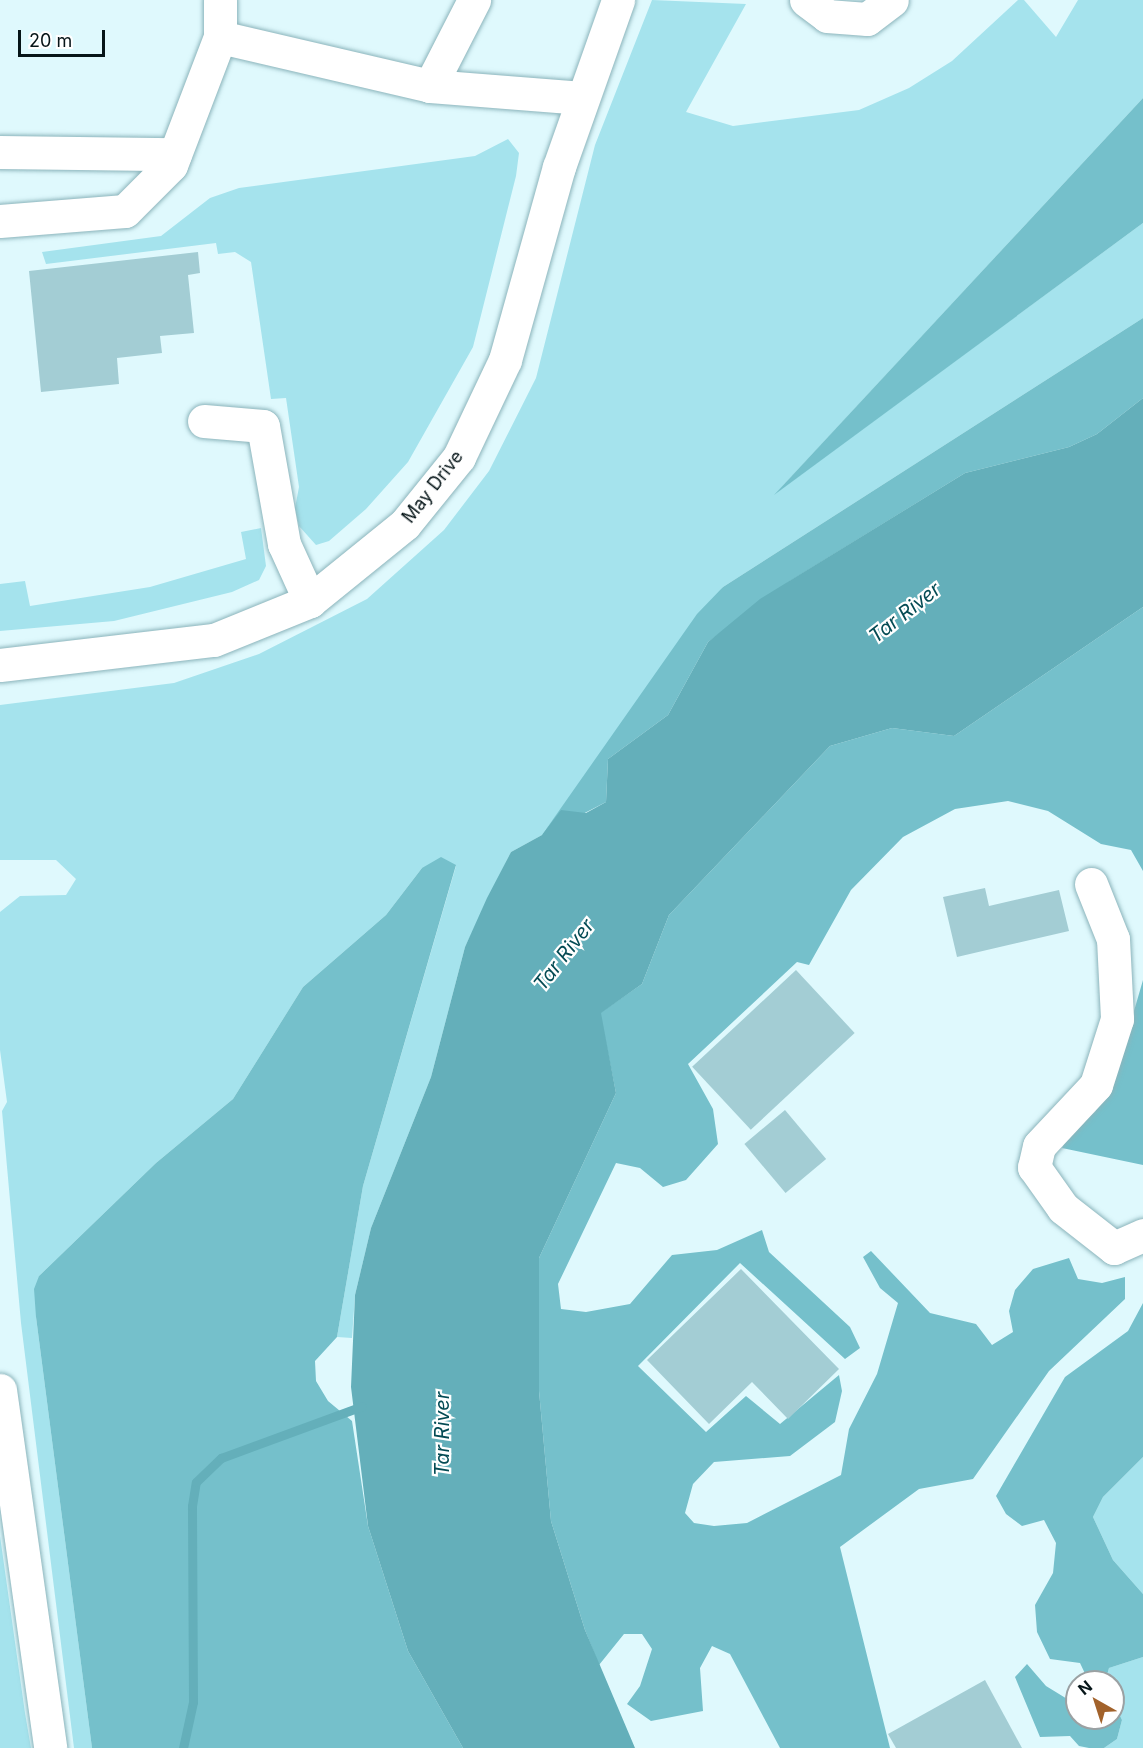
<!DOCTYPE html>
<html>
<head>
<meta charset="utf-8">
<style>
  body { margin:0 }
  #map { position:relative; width:1143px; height:1748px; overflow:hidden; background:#dff9fd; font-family:Inter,sans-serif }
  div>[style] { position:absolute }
  .green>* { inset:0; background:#a5e3ed }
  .forest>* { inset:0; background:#75c0cb }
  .water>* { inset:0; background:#64afba }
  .stream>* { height:9px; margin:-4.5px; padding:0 4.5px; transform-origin:4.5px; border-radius:4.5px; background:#64afba }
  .building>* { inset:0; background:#a3cdd4; transform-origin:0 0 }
  .roads { filter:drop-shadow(0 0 2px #8bb4bb) drop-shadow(0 0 2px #8bb4bb) }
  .minor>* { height:33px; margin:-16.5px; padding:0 16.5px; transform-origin:16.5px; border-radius:16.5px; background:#fff }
  .major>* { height:33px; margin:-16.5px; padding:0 16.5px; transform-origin:16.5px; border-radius:16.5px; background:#fff }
  .highway>* { height:33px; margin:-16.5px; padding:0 16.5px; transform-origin:16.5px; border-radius:16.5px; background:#fff }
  span { translate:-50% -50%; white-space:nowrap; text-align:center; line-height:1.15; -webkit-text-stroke:4.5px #fff; paint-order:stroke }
  .street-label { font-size:18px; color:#061518 }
  .water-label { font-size:20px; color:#044b54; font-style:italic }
  .north { position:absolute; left:1065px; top:1670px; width:60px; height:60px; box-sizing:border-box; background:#fff; border:2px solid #9ba1a3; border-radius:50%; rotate:321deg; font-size:16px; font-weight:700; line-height:24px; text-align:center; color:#061518 }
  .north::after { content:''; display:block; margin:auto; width:21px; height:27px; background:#a2622b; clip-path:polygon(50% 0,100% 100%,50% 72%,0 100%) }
  .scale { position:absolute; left:18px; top:30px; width:87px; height:27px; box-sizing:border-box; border:3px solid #061518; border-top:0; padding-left:8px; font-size:18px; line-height:21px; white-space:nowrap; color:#061518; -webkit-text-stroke:4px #fff; paint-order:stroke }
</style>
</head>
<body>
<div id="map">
  <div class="green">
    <i style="clip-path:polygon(652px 0,746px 4px,686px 112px,733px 126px,859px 110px,909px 88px,952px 61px,1018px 0,1024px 0,1056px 37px,1078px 0,1143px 0,1143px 98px,777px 492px,1143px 223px,1143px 318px,723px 587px,542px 835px,511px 852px,465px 947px,431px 1077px,371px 1228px,355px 1295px,352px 1338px,337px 1337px,363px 1186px,456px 866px,422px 868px,386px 915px,303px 987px,233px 1099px,156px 1163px,39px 1276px,36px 1317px,92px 1748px,74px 1748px,21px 1323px,2px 1111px,7px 1102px,0 1050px,0 912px,20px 896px,66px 895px,76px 879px,56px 860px,0 860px,0 705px,174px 683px,259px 654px,367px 599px,444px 530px,489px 471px,536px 378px,595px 145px)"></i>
    <i style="clip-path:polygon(508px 139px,519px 153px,516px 176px,473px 347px,408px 462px,366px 509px,329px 541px,316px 545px,299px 526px,295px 508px,299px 487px,286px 398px,271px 399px,251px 262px,235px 252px,218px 254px,216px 243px,46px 264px,42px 252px,161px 236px,210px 198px,239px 188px,475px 156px)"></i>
    <i style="clip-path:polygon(261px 528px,266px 566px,259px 580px,232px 592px,114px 621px,0 631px,0 584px,25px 581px,30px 606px,150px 587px,246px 559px,241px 532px)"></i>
    <i style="clip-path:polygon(1143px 1457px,1143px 1594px,1113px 1560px,1093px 1517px,1103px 1497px)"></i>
    <i style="clip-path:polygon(0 1536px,25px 1713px,31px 1748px,0 1748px)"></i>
    <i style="clip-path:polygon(1143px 1657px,1143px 1748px,1104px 1748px,1117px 1739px,1122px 1720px,1113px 1701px,1113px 1682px,1105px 1682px,1109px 1668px)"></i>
  </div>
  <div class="forest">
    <i style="clip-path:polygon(1143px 98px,1143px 223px,774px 495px)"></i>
    <i style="clip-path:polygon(1143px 318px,1143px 398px,1097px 434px,1069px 447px,965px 473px,790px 581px,708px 642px,668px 715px,608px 759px,606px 802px,542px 835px,697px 614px,723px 587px)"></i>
    <i style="clip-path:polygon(1143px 607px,1143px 871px,1131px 850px,1101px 844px,1048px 811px,1008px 801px,955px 809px,903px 837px,851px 890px,809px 965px,797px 962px,688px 1064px,713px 1109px,718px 1144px,686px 1180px,663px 1187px,640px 1168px,616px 1163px,558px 1284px,561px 1309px,586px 1312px,630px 1304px,672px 1255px,717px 1250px,762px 1230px,769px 1252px,850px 1327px,860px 1348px,845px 1359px,740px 1263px,638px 1366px,706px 1432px,746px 1396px,780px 1424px,839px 1375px,842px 1391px,835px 1422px,790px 1456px,714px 1462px,693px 1484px,685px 1513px,694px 1523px,714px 1526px,747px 1523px,841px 1475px,849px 1429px,877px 1374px,898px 1303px,880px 1288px,863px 1257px,871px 1251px,930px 1313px,976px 1324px,992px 1345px,1013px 1332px,1009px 1311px,1015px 1290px,1033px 1269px,1069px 1258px,1078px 1279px,1102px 1283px,1125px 1277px,1125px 1299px,1049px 1371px,973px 1479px,919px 1489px,840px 1547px,890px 1748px,780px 1748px,730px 1654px,712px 1646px,700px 1668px,703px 1711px,651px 1721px,627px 1704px,640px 1686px,652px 1649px,642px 1634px,624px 1634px,599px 1665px,585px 1630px,551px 1521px,539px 1391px,539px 1258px,616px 1093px,600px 1013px,642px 984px,669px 915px,830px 746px,892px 728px,954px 736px)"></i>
    <i style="clip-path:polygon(441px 857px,456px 865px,363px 1186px,337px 1337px,315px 1361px,316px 1381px,328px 1401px,352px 1421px,368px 1526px,408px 1651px,463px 1748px,92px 1748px,36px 1317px,34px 1289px,39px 1276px,156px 1163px,233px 1099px,303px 987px,386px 915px,422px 868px)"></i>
    <i style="clip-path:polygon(1143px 980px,1143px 1165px,1062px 1148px,1070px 1132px,1095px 1112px,1116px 1073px)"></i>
    <i style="clip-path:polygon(1143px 1303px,1143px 1457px,1103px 1497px,1093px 1517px,1113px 1560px,1143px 1594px,1143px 1657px,1109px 1668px,1105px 1682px,1089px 1682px,1080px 1663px,1050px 1659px,1037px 1632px,1035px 1605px,1053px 1573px,1056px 1543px,1044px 1520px,1022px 1526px,1006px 1514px,996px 1496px,1065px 1377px,1128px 1331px)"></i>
    <i style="clip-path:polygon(1027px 1664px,1046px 1686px,1077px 1705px,1077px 1718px,1113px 1718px,1113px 1701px,1122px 1720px,1117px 1739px,1104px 1748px,1089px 1748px,1079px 1746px,1070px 1736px,1040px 1737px,1015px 1677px)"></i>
  </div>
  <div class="water">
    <i style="clip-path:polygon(1143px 398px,1143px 607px,954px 736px,892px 728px,830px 746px,669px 915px,642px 984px,601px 1013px,616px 1093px,539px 1258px,539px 1391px,551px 1521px,585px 1630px,635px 1748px,463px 1748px,408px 1651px,368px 1526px,351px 1387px,355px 1295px,371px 1228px,431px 1077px,465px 947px,487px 898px,511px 852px,542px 835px,561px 810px,586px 813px,606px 802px,608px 759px,668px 715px,708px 642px,760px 599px,965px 473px,1069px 447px,1097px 434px)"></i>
  </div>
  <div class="stream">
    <i style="left:183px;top:1748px;width:47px;rotate:-77.7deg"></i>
    <i style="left:193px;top:1702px;width:196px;rotate:-90.3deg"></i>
    <i style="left:192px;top:1506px;width:24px;rotate:-81deg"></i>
    <i style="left:196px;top:1482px;width:35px;rotate:-44deg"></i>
    <i style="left:221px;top:1458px;width:150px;rotate:-20.2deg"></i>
  </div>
  <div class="building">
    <i style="clip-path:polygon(198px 252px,200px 273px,188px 275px,194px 333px,160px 336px,162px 353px,117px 358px,119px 384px,41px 392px,29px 271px)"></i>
    <i style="clip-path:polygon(985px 888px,989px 906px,1059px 890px,1069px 931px,957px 957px,943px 897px)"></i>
    <i style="left:796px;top:970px;width:86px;height:142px;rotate:47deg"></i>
    <i style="left:785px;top:1110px;width:64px;height:53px;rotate:50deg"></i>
    <i style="clip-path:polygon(741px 1269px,839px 1369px,788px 1419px,752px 1382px,709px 1424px,647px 1360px)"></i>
    <i style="clip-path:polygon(985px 1680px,1022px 1748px,896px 1748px,888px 1734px)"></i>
  </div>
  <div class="roads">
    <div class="minor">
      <i style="left:806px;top:0;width:26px;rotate:37deg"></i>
      <i style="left:827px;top:16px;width:40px;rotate:4.3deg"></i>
      <i style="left:867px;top:19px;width:31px;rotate:-37deg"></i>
      <i style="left:220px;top:37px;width:216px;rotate:13.1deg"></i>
      <i style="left:430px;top:86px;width:153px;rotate:4.5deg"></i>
      <i style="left:430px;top:86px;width:97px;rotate:-62.9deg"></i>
      <i style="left:0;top:152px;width:175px;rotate:0.7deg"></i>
      <i style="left:0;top:221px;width:125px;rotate:-4.6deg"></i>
      <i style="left:125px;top:211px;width:65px;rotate:-45deg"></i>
      <i style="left:171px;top:165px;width:137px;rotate:-69.1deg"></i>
      <i style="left:220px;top:37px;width:37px;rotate:-90deg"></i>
      <i style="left:204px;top:421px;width:59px;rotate:4.8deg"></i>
      <i style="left:263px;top:426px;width:120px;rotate:79.9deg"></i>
      <i style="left:284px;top:544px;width:63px;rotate:65.5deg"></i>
      <i style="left:1091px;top:884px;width:59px;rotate:68.2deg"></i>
      <i style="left:1113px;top:939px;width:80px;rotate:87.1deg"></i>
      <i style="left:1117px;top:1019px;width:69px;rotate:107.7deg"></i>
      <i style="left:1096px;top:1085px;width:83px;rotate:133.1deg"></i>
      <i style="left:1039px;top:1146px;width:22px;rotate:103deg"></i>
      <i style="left:1034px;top:1167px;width:50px;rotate:54.7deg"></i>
      <i style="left:1063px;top:1208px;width:65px;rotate:38.1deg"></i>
      <i style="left:1114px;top:1248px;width:32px;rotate:-24deg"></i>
    </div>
    <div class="major">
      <i style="left:0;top:665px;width:215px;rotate:-6.7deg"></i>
      <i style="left:214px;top:640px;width:104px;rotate:-22.1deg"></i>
      <i style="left:310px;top:601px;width:122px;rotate:-39deg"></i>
      <i style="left:405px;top:524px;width:86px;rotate:-51.1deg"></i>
      <i style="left:459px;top:457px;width:107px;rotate:-64.6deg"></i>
      <i style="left:505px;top:360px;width:200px;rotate:-74.4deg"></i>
      <i style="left:559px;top:167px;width:177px;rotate:-70.5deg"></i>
    </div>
    <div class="highway">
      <i style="left:0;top:1390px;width:361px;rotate:82deg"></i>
    </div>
  </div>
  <div class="street-label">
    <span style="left:433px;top:487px;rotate:-52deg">May Drive</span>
  </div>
  <div class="water-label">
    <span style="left:905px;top:613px;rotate:-38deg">Tar River</span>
    <span style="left:564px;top:955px;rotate:-52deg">Tar River</span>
    <span style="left:442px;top:1434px;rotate:-90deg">Tar River</span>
  </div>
  <div class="north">N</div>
  <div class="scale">20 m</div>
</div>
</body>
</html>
